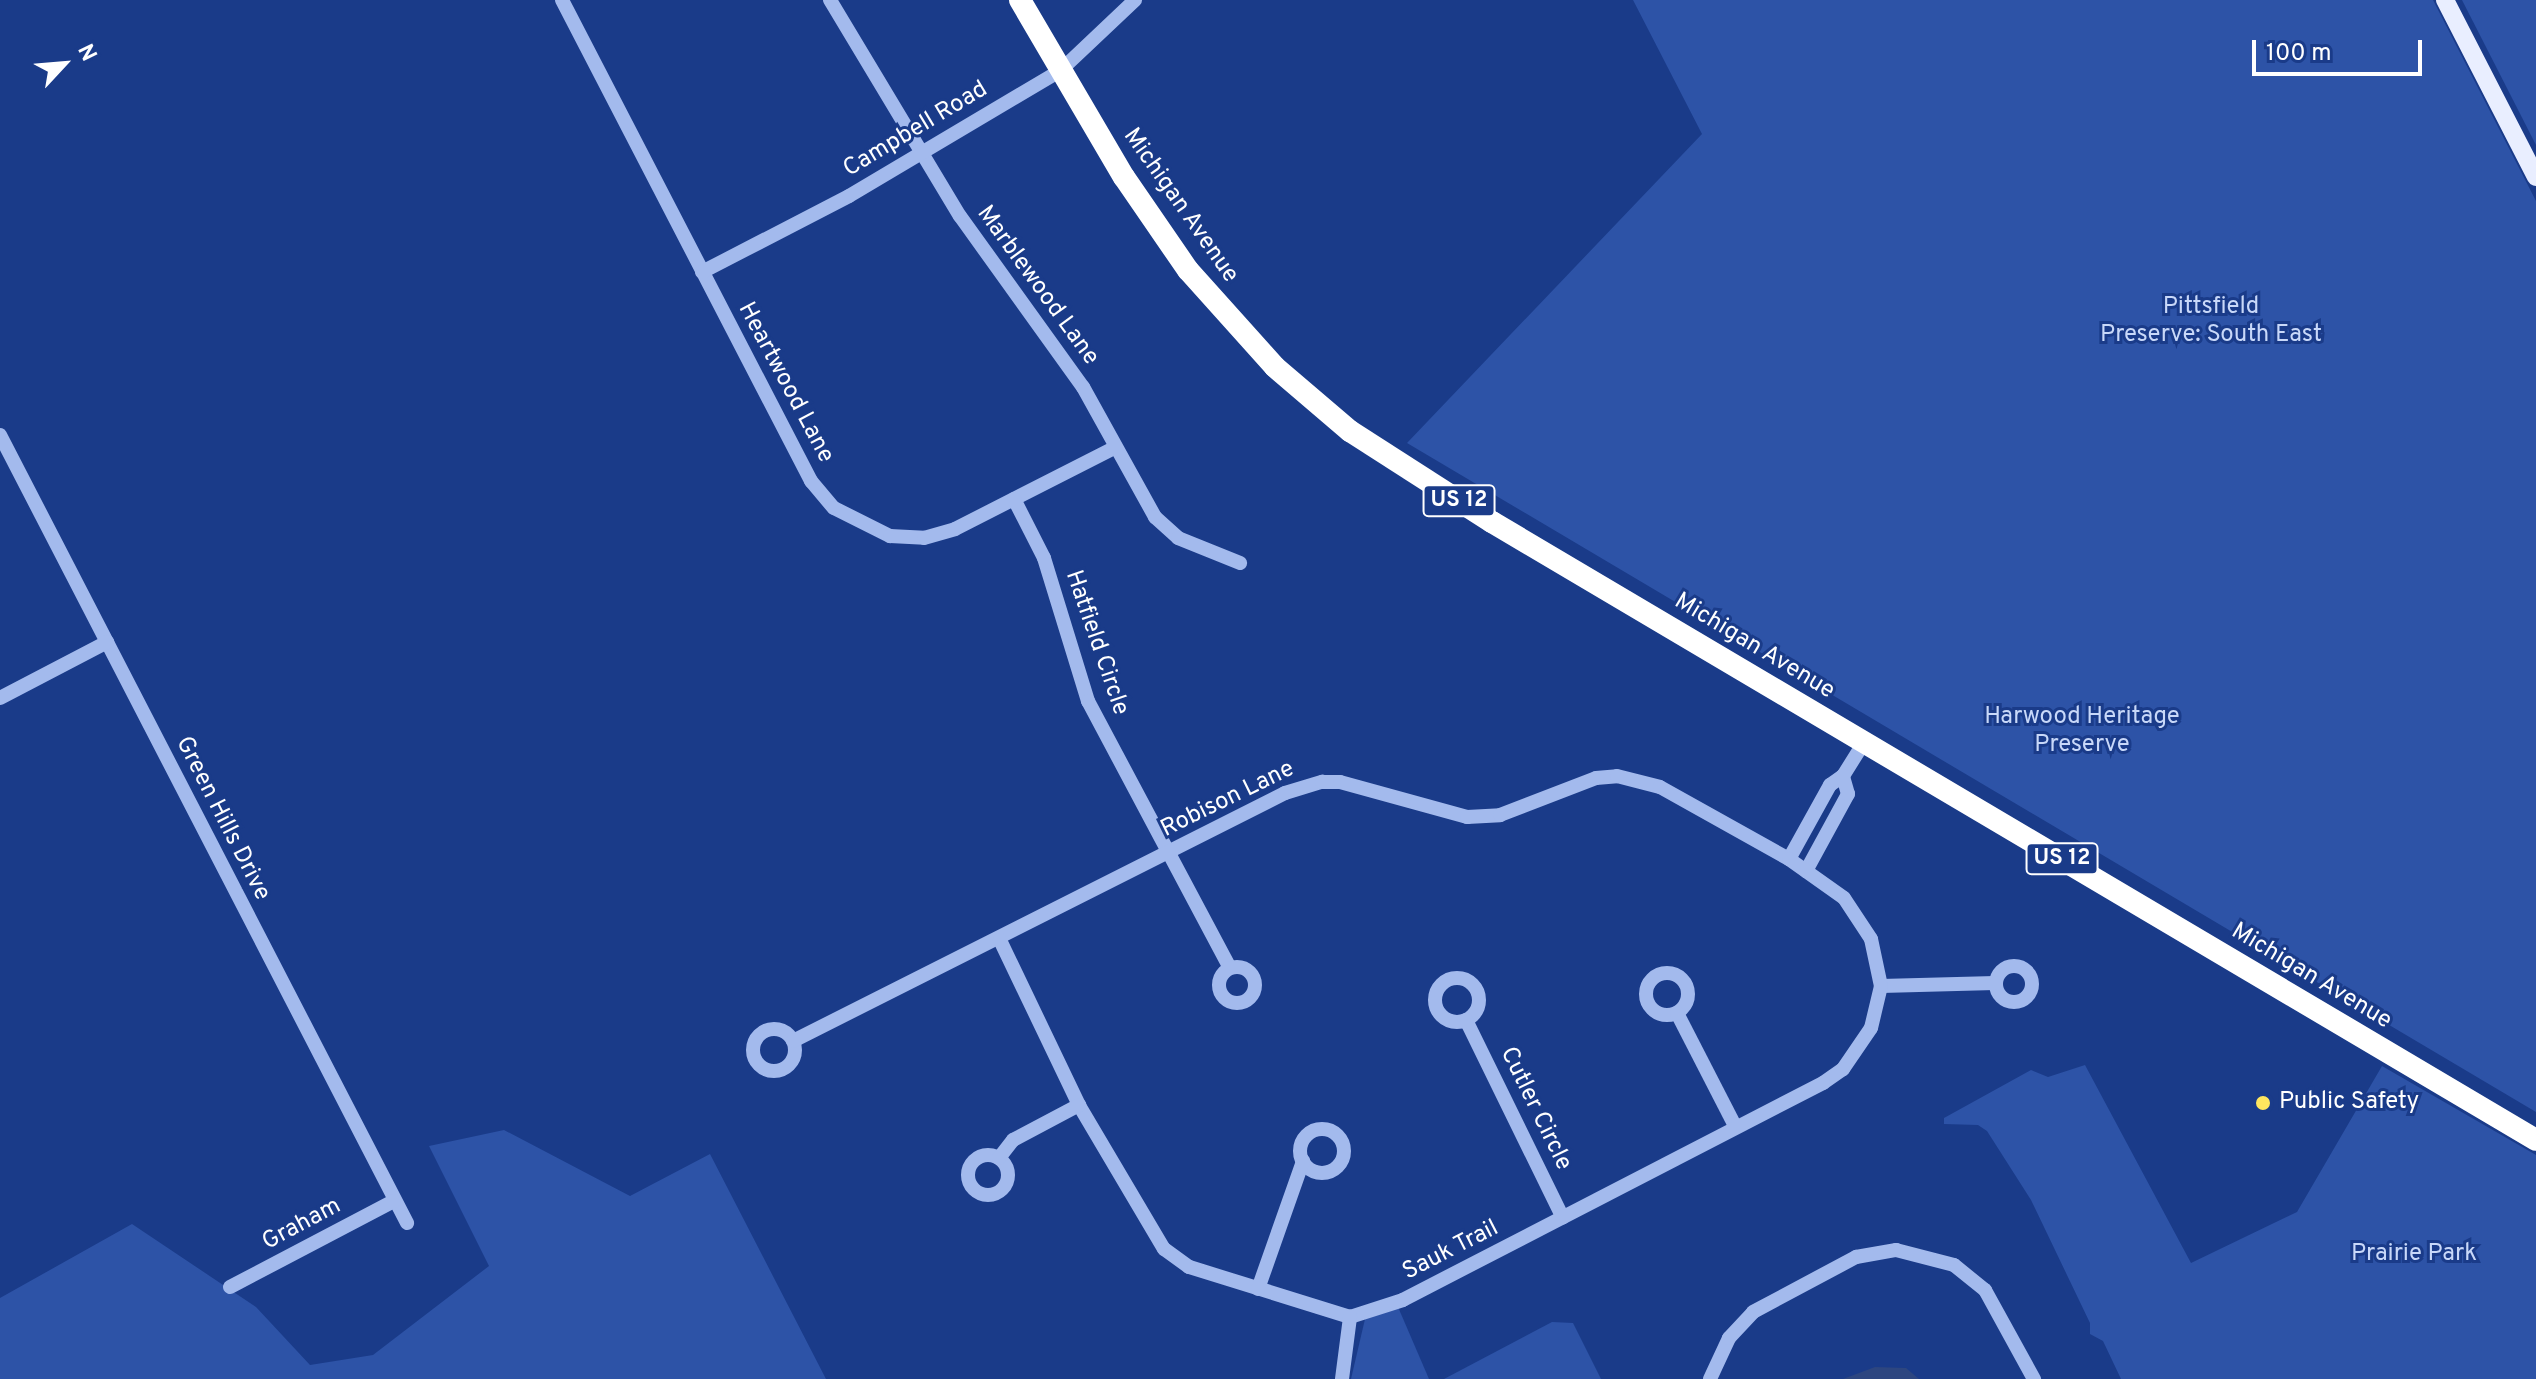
<!DOCTYPE html>
<html>
<head>
<meta charset="utf-8">
<style>
  body { margin:0 }
  #map { position:relative; width:2536px; height:1379px; overflow:hidden; background:#1a3b89; font-family:Overpass,sans-serif }
  div>[style] { position:absolute }
  .green>* { inset:0; background:#2d53a7 }
  .water>* { inset:0; background:#2d4680 }
  .minor>* { height:14px; margin:-7px; padding:0 7px; transform-origin:7px; border-radius:7px; background:#a3baed }
  .minor>.ring { margin:-7px; padding:0; box-sizing:content-box; background:none; border:14px solid #a3baed; border-radius:50% }
  .major>* { height:18px; margin:-9px; padding:0 9px; transform-origin:9px; border-radius:9px; background:#e9eeff }
  .highway>* { height:22px; margin:-11px; padding:0 11px; transform-origin:11px; border-radius:11px; background:#fff }
  .dots>* { width:22px; height:22px; translate:-50% -50%; box-sizing:border-box; border:4px solid #1a3b89; border-radius:50% }
  span { translate:-50% -50%; white-space:nowrap; text-align:center; line-height:1.15; -webkit-text-stroke:6px #1a3b89; paint-order:stroke }
  .shield-label span { padding:2px 6px; background:#1a3b89; border:2px solid; border-radius:6px; -webkit-text-stroke-width:0 }
  .shield-label { font-size:22px; color:#fff; font-weight:700 }
  .street-label { font-size:24px; color:#fff }
  .park-label { font-size:24px; color:#c8d8f9 }
  .poi-label { font-size:24px; color:#fff }
  .left { translate:0 -50%; text-align:left }
  .north { position:absolute; left:24px; top:24px; width:80px; height:80px; -webkit-text-stroke:6px #1a3b89; paint-order:stroke; rotate:64deg; font-size:22px; font-weight:700; line-height:32px; text-align:center; color:#fff }
  .north::after { content:''; display:block; margin:auto; width:28px; height:36px; background:#fff; clip-path:polygon(50% 0,100% 100%,50% 72%,0 100%) }
  .scale { position:absolute; left:2252px; top:40px; width:170px; height:36px; box-sizing:border-box; border:4px solid #fff; border-top:0; padding-left:10px; font-size:24px; line-height:28px; white-space:nowrap; color:#fff; -webkit-text-stroke:6px #1a3b89; paint-order:stroke }
</style>
</head>
<body>
<div id="map">
  <div class="green">
    <i style="clip-path:polygon(1633px 0,2433px 0,2536px 201px,2536px 1112px,1407px 443px,1702px 134px)"></i>
    <i style="clip-path:polygon(2462px 0,2536px 0,2536px 145px)"></i>
    <i style="clip-path:polygon(2085px 1065px,2191px 1263px,2297px 1212px,2382px 1066px,2536px 1155px,2536px 1379px,2121px 1379px,2103px 1341px,2090px 1334px,2090px 1323px,2031px 1200px,1987px 1131px,1978px 1125px,1944px 1124px,1944px 1118px,2031px 1070px,2048px 1077px)"></i>
    <i style="clip-path:polygon(504px 1130px,630px 1196px,710px 1154px,826px 1379px,0 1379px,0 1298px,132px 1224px,256px 1307px,310px 1365px,373px 1355px,489px 1266px,429px 1146px)"></i>
    <i style="clip-path:polygon(1398px 1307px,1429px 1379px,1351px 1379px,1365px 1319px)"></i>
    <i style="clip-path:polygon(1552px 1322px,1573px 1323px,1601px 1379px,1444px 1379px)"></i>
  </div>
  <div class="water">
    <i style="clip-path:polygon(1875px 1367px,1906px 1368px,1919px 1379px,1843px 1379px)"></i>
  </div>
  <div class="minor">
    <i style="left:562px;top:0;width:542px;rotate:62.63deg"></i>
    <i style="left:811px;top:481px;width:35px;rotate:50deg"></i>
    <i style="left:834px;top:508px;width:63px;rotate:26.6deg"></i>
    <i style="left:890px;top:536px;width:34px;rotate:3deg"></i>
    <i style="left:924px;top:538px;width:32px;rotate:-16deg"></i>
    <i style="left:955px;top:529px;width:178px;rotate:-27deg"></i>
    <i style="left:830px;top:0;width:252px;rotate:59deg"></i>
    <i style="left:960px;top:216px;width:211px;rotate:54.3deg"></i>
    <i style="left:1083px;top:387px;width:149px;rotate:61deg"></i>
    <i style="left:1155px;top:517px;width:31px;rotate:42deg"></i>
    <i style="left:1178px;top:538px;width:67px;rotate:22deg"></i>
    <i style="left:702px;top:272px;width:165px;rotate:-27.3deg"></i>
    <i style="left:849px;top:196px;width:247px;rotate:-30.7deg"></i>
    <i style="left:1061px;top:70px;width:102px;rotate:-43.4deg"></i>
    <i style="left:0;top:435px;width:887px;rotate:62.68deg"></i>
    <i style="left:1014px;top:499px;width:66px;rotate:63deg"></i>
    <i style="left:1044px;top:558px;width:150px;rotate:72.9deg"></i>
    <i style="left:1088px;top:701px;width:302px;rotate:62deg"></i>
    <i style="left:0;top:698px;width:121px;rotate:-27.6deg"></i>
    <i style="left:1789px;top:859px;width:85px;rotate:-61deg"></i>
    <i style="left:1830px;top:785px;width:16px;rotate:-35deg"></i>
    <i style="left:1843px;top:776px;width:39px;rotate:-58deg"></i>
    <i style="left:1806px;top:871px;width:88px;rotate:-61.4deg"></i>
    <i style="left:1848px;top:794px;width:19px;rotate:-106deg"></i>
    <i class="ring" style="left:1996px;top:966px;width:22px;height:22px"></i>
    <i class="ring" style="left:1219px;top:967px;width:22px;height:22px"></i>
    <i class="ring" style="left:1646px;top:973px;width:28px;height:28px"></i>
    <i class="ring" style="left:1435px;top:978px;width:30px;height:30px"></i>
    <i style="left:1881px;top:986px;width:114px;rotate:-1.5deg"></i>
    <i style="left:1677px;top:1013px;width:127px;rotate:62.8deg"></i>
    <i style="left:1466px;top:1020px;width:220px;rotate:63.9deg"></i>
    <i class="ring" style="left:753px;top:1029px;width:28px;height:28px"></i>
    <i style="left:793px;top:1041px;width:551px;rotate:-26.75deg"></i>
    <i style="left:1285px;top:793px;width:39px;rotate:-17deg"></i>
    <i style="left:1322px;top:782px;width:18px"></i>
    <i style="left:1340px;top:782px;width:132px;rotate:15.4deg"></i>
    <i style="left:1467px;top:817px;width:33px;rotate:-3deg"></i>
    <i style="left:1500px;top:815px;width:103px;rotate:-21.1deg"></i>
    <i style="left:1596px;top:778px;width:21px;rotate:-5deg"></i>
    <i style="left:1617px;top:776px;width:44px;rotate:14.3deg"></i>
    <i style="left:1660px;top:787px;width:148px;rotate:29.2deg"></i>
    <i style="left:1789px;top:859px;width:67px;rotate:35.3deg"></i>
    <i style="left:1844px;top:898px;width:49px;rotate:56.6deg"></i>
    <i style="left:1871px;top:939px;width:48px;rotate:78deg"></i>
    <i style="left:1881px;top:986px;width:43px;rotate:103.4deg"></i>
    <i style="left:1871px;top:1028px;width:50px;rotate:124.3deg"></i>
    <i style="left:1843px;top:1069px;width:24px;rotate:145deg"></i>
    <i style="left:1823px;top:1083px;width:473px;rotate:152.7deg"></i>
    <i style="left:1403px;top:1300px;width:56px;rotate:162.2deg"></i>
    <i style="left:1350px;top:1317px;width:169px;rotate:-162.7deg"></i>
    <i style="left:1189px;top:1267px;width:31px;rotate:-144deg"></i>
    <i style="left:1164px;top:1249px;width:167px;rotate:-120.6deg"></i>
    <i style="left:1079px;top:1105px;width:183px;rotate:-115.6deg"></i>
    <i class="ring" style="left:1300px;top:1129px;width:30px;height:30px"></i>
    <i class="ring" style="left:968px;top:1155px;width:26px;height:26px"></i>
    <i style="left:999px;top:1158px;width:23px;rotate:-52deg"></i>
    <i style="left:1013px;top:1140px;width:75px;rotate:-27.9deg"></i>
    <i style="left:230px;top:1287px;width:185px;rotate:-27.7deg"></i>
    <i style="left:1258px;top:1289px;width:136px;rotate:-70.6deg"></i>
    <i style="left:1342px;top:1379px;width:63px;rotate:-82.6deg"></i>
    <i style="left:1710px;top:1379px;width:45px;rotate:-65.1deg"></i>
    <i style="left:1729px;top:1338px;width:35px;rotate:-47deg"></i>
    <i style="left:1753px;top:1312px;width:117px;rotate:-28.1deg"></i>
    <i style="left:1856px;top:1257px;width:41px;rotate:-9.9deg"></i>
    <i style="left:1896px;top:1250px;width:60px;rotate:14.5deg"></i>
    <i style="left:1954px;top:1265px;width:40px;rotate:39deg"></i>
    <i style="left:1985px;top:1290px;width:102px;rotate:61.2deg"></i>
  </div>
  <div class="major">
    <i style="left:2445px;top:0;width:199px;rotate:62.8deg"></i>
  </div>
  <div class="highway">
    <i style="left:1020px;top:0;width:205px;rotate:59.6deg"></i>
    <i style="left:1124px;top:177px;width:113px;rotate:55.5deg"></i>
    <i style="left:1188px;top:270px;width:130px;rotate:48.1deg"></i>
    <i style="left:1275px;top:367px;width:99px;rotate:40.5deg"></i>
    <i style="left:1350px;top:431px;width:169px;rotate:32.7deg"></i>
    <i style="left:1492px;top:522px;width:1213px;rotate:30.62deg"></i>
  </div>
  <div class="dots">
    <i style="left:2263px;top:1103px;background:#ffe65f"></i>
  </div>
  <div class="shield-label">
    <span style="left:1459px;top:501px">US 12</span>
    <span style="left:2062px;top:859px">US 12</span>
  </div>
  <div class="street-label">
    <span style="left:916px;top:130px;rotate:-31deg">Campbell Road</span>
    <span style="left:1180px;top:206px;rotate:55deg">Michigan Avenue</span>
    <span style="left:1037px;top:286px;rotate:54deg">Marblewood Lane</span>
    <span style="left:785px;top:383px;rotate:62deg">Heartwood Lane</span>
    <span style="left:1096px;top:643px;rotate:71deg">Hatfield Circle</span>
    <span style="left:1754px;top:647px;rotate:31deg">Michigan Avenue</span>
    <span style="left:1228px;top:800px;rotate:-26deg">Robison Lane</span>
    <span style="left:222px;top:819px;rotate:63deg">Green Hills Drive</span>
    <span style="left:2311px;top:977px;rotate:31deg">Michigan Avenue</span>
    <span style="left:1535px;top:1109px;rotate:64deg">Cutler Circle</span>
    <span style="left:302px;top:1225px;rotate:-28deg">Graham</span>
    <span style="left:1451px;top:1251px;rotate:-27deg">Sauk Trail</span>
  </div>
  <div class="park-label">
    <span style="left:2211px;top:322px">Pittsfield<br>Preserve: South East</span>
    <span style="left:2082px;top:732px">Harwood Heritage<br>Preserve</span>
    <span style="left:2414px;top:1255px">Prairie Park</span>
  </div>
  <div class="poi-label">
    <span class="left" style="left:2279px;top:1103px">Public Safety</span>
  </div>
  <div class="north">N</div>
  <div class="scale">100 m</div>
</div>
</body>
</html>
